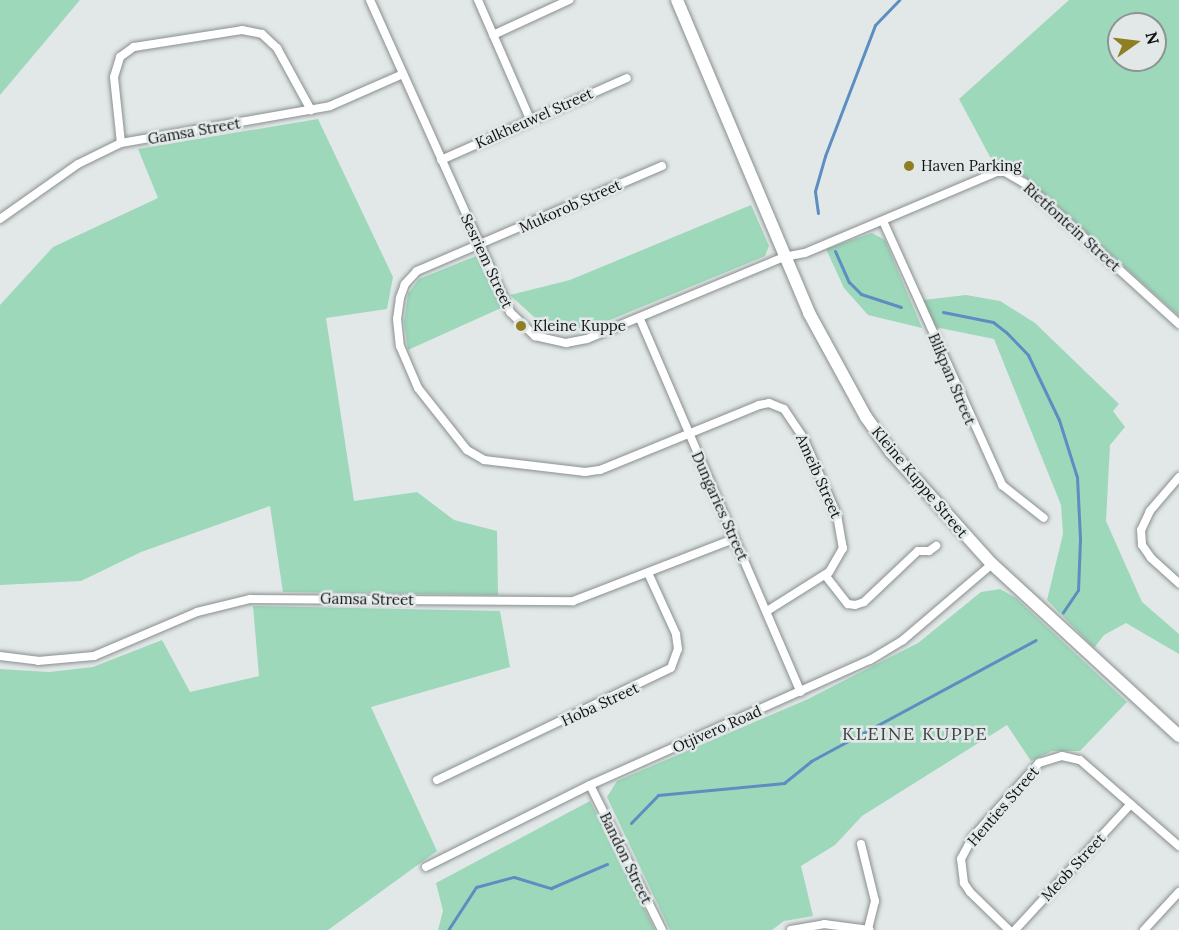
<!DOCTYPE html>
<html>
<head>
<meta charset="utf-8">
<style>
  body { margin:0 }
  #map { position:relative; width:1179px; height:930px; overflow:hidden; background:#e2e8e8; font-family:Lora,serif }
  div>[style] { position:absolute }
  .green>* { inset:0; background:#9dd8bb }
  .stream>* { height:3px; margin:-1.5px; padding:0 1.5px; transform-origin:1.5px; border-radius:1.5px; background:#5c8ec2 }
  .roads { filter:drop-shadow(0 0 2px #898f8f) drop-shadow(0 0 2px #898f8f) }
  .street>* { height:8px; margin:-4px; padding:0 4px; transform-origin:4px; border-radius:4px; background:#fff }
  .secondary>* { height:12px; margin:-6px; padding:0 6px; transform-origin:6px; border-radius:6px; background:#fff }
  .dots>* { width:16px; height:16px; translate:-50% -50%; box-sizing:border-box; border:3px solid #e2e8e8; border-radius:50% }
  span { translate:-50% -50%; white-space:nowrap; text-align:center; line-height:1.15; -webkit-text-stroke:5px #e2e8e8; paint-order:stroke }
  .street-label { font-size:15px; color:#111313 }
  .poi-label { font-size:15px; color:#111313 }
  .left { translate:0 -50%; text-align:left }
  .quarter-label { font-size:18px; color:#3c4142; letter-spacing:1.5px }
  .north { position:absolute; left:1107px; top:12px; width:60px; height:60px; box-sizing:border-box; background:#e2e8e8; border:2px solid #8e9393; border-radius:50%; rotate:76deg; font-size:16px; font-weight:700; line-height:24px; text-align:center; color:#111313 }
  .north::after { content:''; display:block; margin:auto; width:21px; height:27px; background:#907e25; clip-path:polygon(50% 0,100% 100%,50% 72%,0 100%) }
</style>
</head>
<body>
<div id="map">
  <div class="green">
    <i style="clip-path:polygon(0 0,80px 0,0 95px)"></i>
    <i style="clip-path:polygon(evenodd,1069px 0,1179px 0,1179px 316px,1015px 168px,996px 168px,959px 99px,1069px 0,1119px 24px,1155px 24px,1155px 60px,1119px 60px,1119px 24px)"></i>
    <i style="clip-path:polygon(318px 119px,393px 277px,387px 309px,326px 318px,354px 501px,417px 492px,454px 520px,497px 531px,498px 595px,283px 592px,270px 506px,141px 552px,81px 581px,0 585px,0 305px,53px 247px,158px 198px,138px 149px)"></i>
    <i style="clip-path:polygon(751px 205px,769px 246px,765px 256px,588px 329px,545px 327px,510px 295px,570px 280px)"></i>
    <i style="clip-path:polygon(872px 233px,885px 240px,922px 328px,868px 315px,844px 288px,826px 249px)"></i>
    <i style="clip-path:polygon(476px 256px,501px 308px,408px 350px,404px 322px,408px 294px,419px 279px)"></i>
    <i style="clip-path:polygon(966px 295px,1000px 301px,1035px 323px,1119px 404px,1113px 411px,1125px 427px,1110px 445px,1106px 521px,1142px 602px,1179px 634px,1179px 654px,1126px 623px,1104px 635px,1094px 648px,1047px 600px,1063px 534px,1061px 505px,994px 339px,935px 327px,923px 300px)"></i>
    <i style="clip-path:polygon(1000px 589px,1016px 598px,1127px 702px,1080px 751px,1052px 751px,1031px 761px,1007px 725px,862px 816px,835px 845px,801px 866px,813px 916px,784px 921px,772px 930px,670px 930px,607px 797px,617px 781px,806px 700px,918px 643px,981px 592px)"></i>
    <i style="clip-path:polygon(253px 606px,500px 611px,510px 667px,371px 707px,437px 851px,328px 930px,0 930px,0 669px,49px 672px,93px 667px,162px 640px,190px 692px,259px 676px)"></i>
    <i style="clip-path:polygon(590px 801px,655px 930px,438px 930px,443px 911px,436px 883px)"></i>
  </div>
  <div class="stream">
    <i style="left:818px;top:213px;width:22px;rotate:-98deg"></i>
    <i style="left:815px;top:191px;width:36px;rotate:-74deg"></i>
    <i style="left:825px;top:156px;width:140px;rotate:-69.1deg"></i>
    <i style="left:875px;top:25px;width:35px;rotate:-46deg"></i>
    <i style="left:835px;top:251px;width:34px;rotate:66deg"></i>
    <i style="left:849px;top:282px;width:17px;rotate:45deg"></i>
    <i style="left:861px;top:294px;width:42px;rotate:18deg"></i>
    <i style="left:943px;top:312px;width:51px;rotate:11.3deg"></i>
    <i style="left:993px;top:322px;width:16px;rotate:38deg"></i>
    <i style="left:1006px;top:332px;width:32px;rotate:46deg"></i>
    <i style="left:1028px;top:355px;width:72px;rotate:64.5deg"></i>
    <i style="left:1059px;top:420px;width:60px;rotate:72.5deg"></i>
    <i style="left:1077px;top:477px;width:62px;rotate:87.2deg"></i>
    <i style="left:1080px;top:539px;width:51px;rotate:92.2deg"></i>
    <i style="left:1078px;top:590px;width:27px;rotate:124deg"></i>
    <i style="left:631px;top:823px;width:39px;rotate:-46deg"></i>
    <i style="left:658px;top:795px;width:127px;rotate:-5.4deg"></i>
    <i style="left:784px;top:783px;width:35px;rotate:-39deg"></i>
    <i style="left:811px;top:761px;width:255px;rotate:-28.3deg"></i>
    <i style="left:448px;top:930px;width:51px;rotate:-56.9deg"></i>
    <i style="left:476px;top:887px;width:39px;rotate:-15deg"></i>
    <i style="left:514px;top:877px;width:39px;rotate:17deg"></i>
    <i style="left:551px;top:888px;width:61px;rotate:-23.2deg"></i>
  </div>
  <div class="roads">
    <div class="street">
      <i style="left:370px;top:0;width:342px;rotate:65.8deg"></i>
      <i style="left:510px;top:312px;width:35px;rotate:44deg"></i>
      <i style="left:535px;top:336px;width:32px;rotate:13deg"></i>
      <i style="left:566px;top:343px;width:21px;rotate:-11deg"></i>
      <i style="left:587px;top:339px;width:213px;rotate:-22.6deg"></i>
      <i style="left:784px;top:257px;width:21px;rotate:-11deg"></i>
      <i style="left:805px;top:253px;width:208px;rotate:-22.9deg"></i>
      <i style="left:997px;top:172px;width:8px"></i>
      <i style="left:1005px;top:172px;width:22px;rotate:30deg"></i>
      <i style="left:1024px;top:183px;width:210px;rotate:42.3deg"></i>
      <i style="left:478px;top:0;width:130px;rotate:66.4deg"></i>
      <i style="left:493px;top:35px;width:84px;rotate:-24.7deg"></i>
      <i style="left:121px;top:143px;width:66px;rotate:-96.1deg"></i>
      <i style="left:114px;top:77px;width:21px;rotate:-73deg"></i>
      <i style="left:120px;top:57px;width:17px;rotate:-36deg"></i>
      <i style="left:134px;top:47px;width:109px;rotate:-8.9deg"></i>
      <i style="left:242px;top:30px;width:20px;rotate:11deg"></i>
      <i style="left:262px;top:34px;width:21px;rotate:43deg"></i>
      <i style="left:277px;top:48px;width:71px;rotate:61.3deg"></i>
      <i style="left:441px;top:160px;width:203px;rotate:-23.8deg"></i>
      <i style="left:662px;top:166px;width:267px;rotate:156.8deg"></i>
      <i style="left:417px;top:271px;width:18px;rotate:133deg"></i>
      <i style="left:405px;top:284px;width:15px;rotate:110deg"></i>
      <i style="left:400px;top:298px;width:21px;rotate:98deg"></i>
      <i style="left:397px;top:319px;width:27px;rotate:84deg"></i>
      <i style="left:400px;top:346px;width:46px;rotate:66.8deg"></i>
      <i style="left:418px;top:388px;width:79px;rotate:51.7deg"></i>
      <i style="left:467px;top:450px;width:20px;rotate:30deg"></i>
      <i style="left:484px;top:460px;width:102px;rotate:6.8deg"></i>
      <i style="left:585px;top:472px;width:15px;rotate:-8deg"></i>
      <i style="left:600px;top:470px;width:172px;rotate:-22.2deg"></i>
      <i style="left:759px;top:405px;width:10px;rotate:-11deg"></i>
      <i style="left:769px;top:403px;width:16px;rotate:22deg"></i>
      <i style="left:784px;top:409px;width:34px;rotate:56deg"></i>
      <i style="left:803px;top:437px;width:85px;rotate:66.4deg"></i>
      <i style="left:837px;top:515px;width:34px;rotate:80deg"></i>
      <i style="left:843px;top:548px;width:28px;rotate:120deg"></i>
      <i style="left:829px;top:572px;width:73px;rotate:147.8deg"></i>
      <i style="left:0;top:219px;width:95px;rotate:-35.2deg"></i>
      <i style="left:78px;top:164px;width:48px;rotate:-26deg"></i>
      <i style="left:121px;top:143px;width:212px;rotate:-10deg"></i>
      <i style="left:330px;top:106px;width:80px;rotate:-23.7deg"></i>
      <i style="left:883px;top:221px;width:290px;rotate:65.7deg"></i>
      <i style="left:1002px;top:485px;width:53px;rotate:38.2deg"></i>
      <i style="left:640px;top:319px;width:406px;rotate:66.7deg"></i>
      <i style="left:1179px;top:477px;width:45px;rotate:130.5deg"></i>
      <i style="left:1150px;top:511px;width:21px;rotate:115deg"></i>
      <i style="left:1141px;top:530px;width:15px;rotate:86deg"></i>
      <i style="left:1142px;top:545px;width:16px;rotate:55deg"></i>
      <i style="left:1151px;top:558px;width:38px;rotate:42deg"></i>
      <i style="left:825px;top:575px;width:37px;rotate:52deg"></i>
      <i style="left:848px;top:604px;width:7px;rotate:8deg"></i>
      <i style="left:855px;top:605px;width:9px;rotate:-18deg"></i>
      <i style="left:864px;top:602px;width:74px;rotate:-43.4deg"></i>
      <i style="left:918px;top:551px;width:11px"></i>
      <i style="left:929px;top:551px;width:9px;rotate:-36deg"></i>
      <i style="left:0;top:656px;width:38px;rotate:7deg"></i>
      <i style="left:38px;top:661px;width:56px;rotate:-5.1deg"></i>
      <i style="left:94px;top:656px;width:112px;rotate:-23.1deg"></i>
      <i style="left:197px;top:612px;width:55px;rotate:-13.8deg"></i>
      <i style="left:250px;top:599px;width:323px;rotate:0.4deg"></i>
      <i style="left:573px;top:601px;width:173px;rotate:-21.1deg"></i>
      <i style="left:437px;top:780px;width:259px;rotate:-25.6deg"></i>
      <i style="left:671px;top:668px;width:20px;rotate:-70deg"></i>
      <i style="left:678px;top:649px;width:15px;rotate:-98deg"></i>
      <i style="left:676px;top:634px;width:65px;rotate:-114.6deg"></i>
      <i style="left:590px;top:785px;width:162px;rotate:63.6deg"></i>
      <i style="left:861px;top:844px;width:59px;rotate:76.2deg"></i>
      <i style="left:875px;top:901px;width:29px;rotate:104deg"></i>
      <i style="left:426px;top:867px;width:183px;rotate:-26.6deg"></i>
      <i style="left:590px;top:785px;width:307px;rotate:-24.1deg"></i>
      <i style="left:870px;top:660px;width:39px;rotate:-31deg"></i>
      <i style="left:903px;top:640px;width:117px;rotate:-40.5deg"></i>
      <i style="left:791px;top:930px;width:34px;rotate:-10deg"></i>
      <i style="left:824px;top:924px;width:46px;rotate:7.4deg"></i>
      <i style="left:1009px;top:930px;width:54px;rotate:-135.7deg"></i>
      <i style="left:970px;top:892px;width:11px;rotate:-124deg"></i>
      <i style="left:964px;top:883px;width:24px;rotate:-97deg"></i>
      <i style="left:961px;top:859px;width:24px;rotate:-62deg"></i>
      <i style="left:972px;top:838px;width:101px;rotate:-48.2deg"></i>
      <i style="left:1039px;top:763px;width:24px;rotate:-17deg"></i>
      <i style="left:1062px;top:756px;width:18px;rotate:13deg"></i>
      <i style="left:1080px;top:760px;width:131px;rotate:41deg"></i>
      <i style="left:1015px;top:930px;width:171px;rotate:-47.4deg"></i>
      <i style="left:1144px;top:930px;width:52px;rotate:-47.4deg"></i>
    </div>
    <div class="secondary">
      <i style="left:677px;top:0;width:340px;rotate:67.1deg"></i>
      <i style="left:809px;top:313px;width:119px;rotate:61.3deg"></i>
      <i style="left:866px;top:417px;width:43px;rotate:54.5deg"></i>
      <i style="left:891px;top:452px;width:151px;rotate:48deg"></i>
      <i style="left:992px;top:564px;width:254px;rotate:42.6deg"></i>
    </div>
  </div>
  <div class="dots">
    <i style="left:909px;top:166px;background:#907e25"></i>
    <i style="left:521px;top:326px;background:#907e25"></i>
  </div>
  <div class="street-label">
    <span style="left:534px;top:118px;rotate:-24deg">Kalkheuwel Street</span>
    <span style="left:194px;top:131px;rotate:-10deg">Gamsa Street</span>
    <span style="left:570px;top:206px;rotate:-24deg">Mukorob Street</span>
    <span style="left:1072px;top:227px;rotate:42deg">Rietfontein Street</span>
    <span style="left:487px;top:261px;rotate:65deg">Sesriem Street</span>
    <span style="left:952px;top:379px;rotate:67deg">Blikpan Street</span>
    <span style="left:819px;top:476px;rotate:66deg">Ameib Street</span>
    <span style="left:920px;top:482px;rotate:50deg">Kleine Kuppe Street</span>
    <span style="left:720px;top:506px;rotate:66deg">Dungaries Street</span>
    <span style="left:367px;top:599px;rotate:1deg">Gamsa Street</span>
    <span style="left:600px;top:704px;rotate:-25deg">Hoba Street</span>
    <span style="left:717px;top:729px;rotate:-24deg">Otjivero Road</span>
    <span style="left:1003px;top:806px;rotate:-49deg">Henties Street</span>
    <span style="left:626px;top:858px;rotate:64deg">Bandon Street</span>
    <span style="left:1073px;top:867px;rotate:-47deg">Meob Street</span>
  </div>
  <div class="poi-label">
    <span class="left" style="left:921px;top:166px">Haven Parking</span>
    <span class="left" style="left:533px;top:326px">Kleine Kuppe</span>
  </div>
  <div class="quarter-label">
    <span style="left:915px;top:734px">KLEINE KUPPE</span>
  </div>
  <div class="north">N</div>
</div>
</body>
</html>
